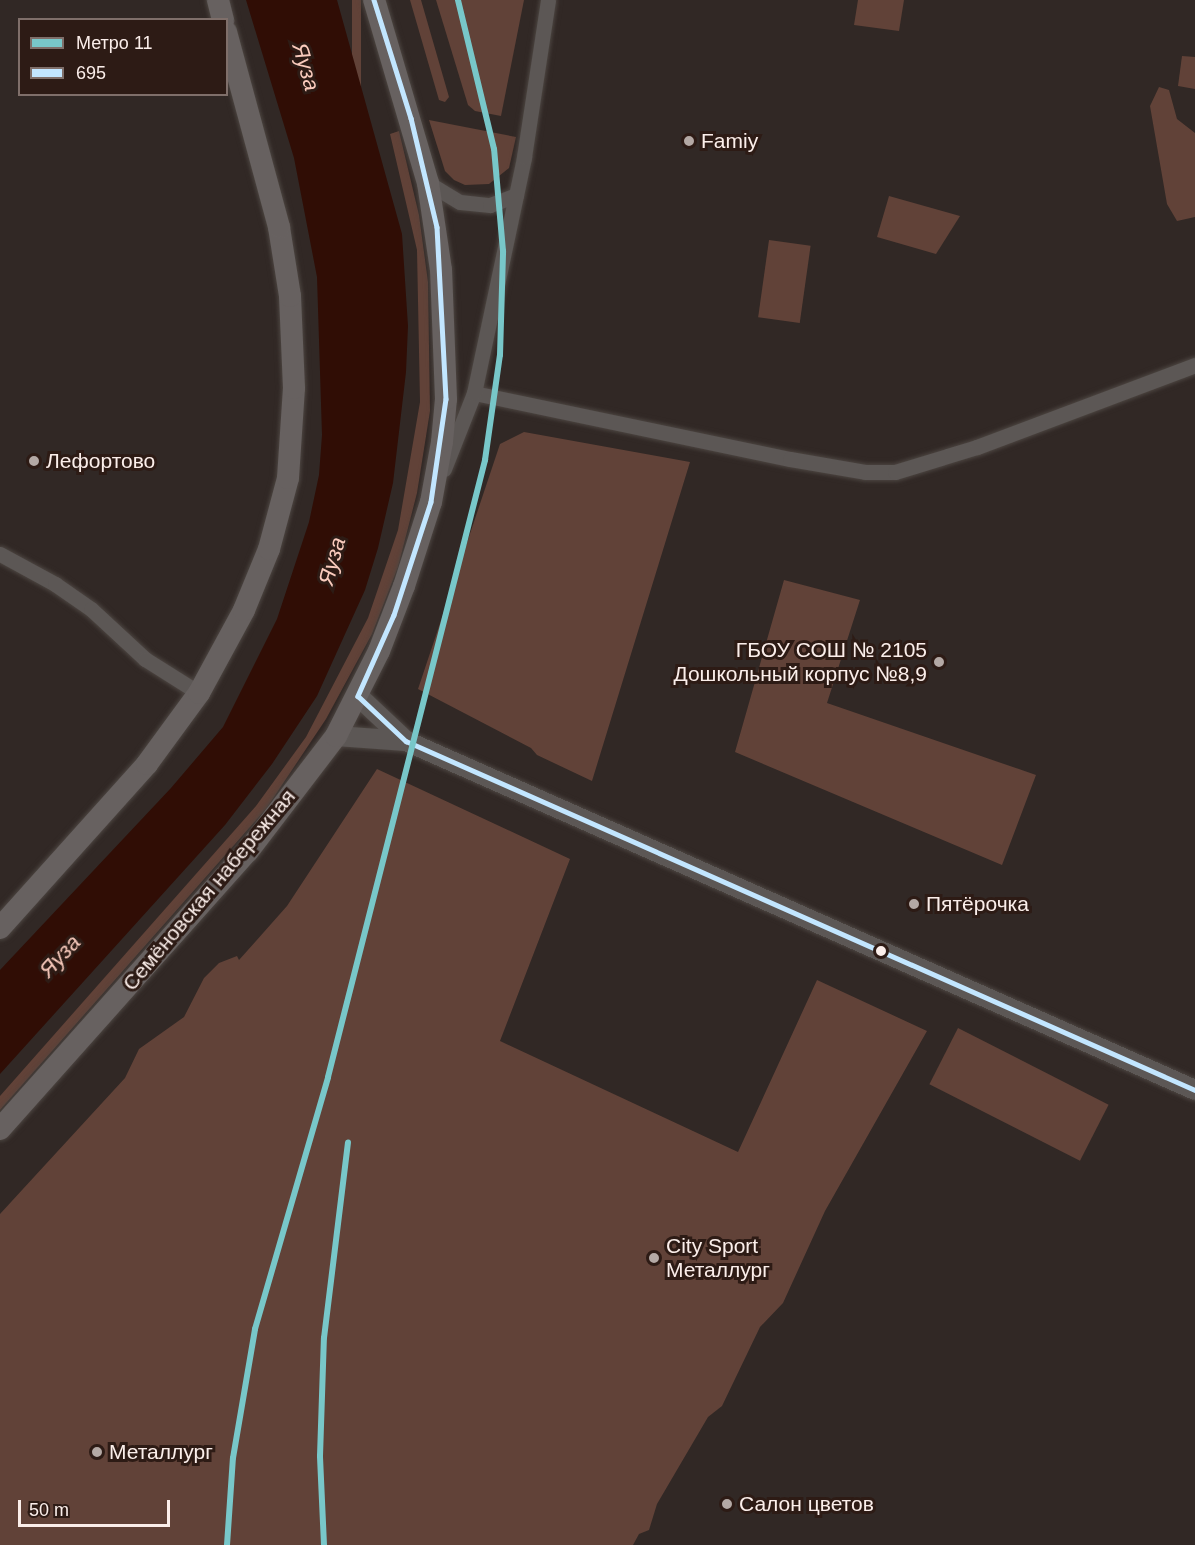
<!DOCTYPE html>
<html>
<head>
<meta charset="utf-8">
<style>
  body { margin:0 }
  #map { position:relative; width:1195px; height:1545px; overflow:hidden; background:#312825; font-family:Helvetica,sans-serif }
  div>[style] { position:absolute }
  .green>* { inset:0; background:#614238; transform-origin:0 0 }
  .water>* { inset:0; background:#300d05 }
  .roads { filter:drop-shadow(0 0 2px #4c4541) drop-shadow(0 0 2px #4c4541) }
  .minor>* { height:15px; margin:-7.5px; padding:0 7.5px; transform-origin:7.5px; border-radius:7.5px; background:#5c5755 }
  .tertiary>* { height:20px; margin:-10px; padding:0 10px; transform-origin:10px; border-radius:10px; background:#5c5755 }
  .secondary>* { height:22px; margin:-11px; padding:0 11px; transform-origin:11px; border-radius:11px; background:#676160 }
  .bus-1>* { height:4.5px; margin:-2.25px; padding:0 2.25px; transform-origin:2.25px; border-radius:2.25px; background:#c2e6ff }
  .metro-1>* { height:6px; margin:-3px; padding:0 3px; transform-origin:3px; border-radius:3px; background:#78c7c9 }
  .dots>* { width:16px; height:16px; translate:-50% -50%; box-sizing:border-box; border:3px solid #2d1b15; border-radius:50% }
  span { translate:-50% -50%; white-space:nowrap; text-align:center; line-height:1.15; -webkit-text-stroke:6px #2d1b15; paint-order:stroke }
  .poi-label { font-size:21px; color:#fbeeea }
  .left { translate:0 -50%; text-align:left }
  .right { translate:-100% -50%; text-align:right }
  .street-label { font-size:21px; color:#fbeeea }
  .water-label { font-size:22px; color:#facbbd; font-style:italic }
  .legend { position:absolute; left:18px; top:18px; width:210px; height:78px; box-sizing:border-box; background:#2d1b15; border:2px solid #7f6f6a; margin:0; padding:8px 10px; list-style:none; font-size:18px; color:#fbeeea }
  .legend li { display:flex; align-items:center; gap:12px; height:30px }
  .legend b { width:30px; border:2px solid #7f6f6a }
  .scale { position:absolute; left:18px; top:1500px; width:152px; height:27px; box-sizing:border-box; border:3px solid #fbeeea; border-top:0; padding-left:8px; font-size:18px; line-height:21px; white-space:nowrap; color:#fbeeea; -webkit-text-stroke:4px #2d1b15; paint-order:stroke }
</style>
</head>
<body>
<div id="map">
  <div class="green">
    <i style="left:352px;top:0;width:9px;height:123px"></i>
    <i style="clip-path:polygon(410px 0,421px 0,449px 97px,445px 102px,439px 100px)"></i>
    <i style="clip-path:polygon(436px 0,524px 0,501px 116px,475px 111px,468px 105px)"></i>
    <i style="clip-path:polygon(858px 0,904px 0,899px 31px,854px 25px)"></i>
    <i style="clip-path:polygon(1182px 56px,1195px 57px,1195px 89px,1178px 86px)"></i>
    <i style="clip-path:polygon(1159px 87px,1169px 90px,1177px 119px,1195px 133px,1195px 217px,1177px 221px,1167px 204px,1150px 106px)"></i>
    <i style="clip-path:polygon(429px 120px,516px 137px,509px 168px,489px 184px,465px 185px,454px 180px,445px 171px)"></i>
    <i style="clip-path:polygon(399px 131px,419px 215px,428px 282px,430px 411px,417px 493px,398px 567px,372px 634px,326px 719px,266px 809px,0 1110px,0 1096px,256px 806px,306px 737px,368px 618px,398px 530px,420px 402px,417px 250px,390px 134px)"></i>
    <i style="clip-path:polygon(889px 196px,960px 216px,936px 254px,877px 237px)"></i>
    <i style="left:769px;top:240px;width:42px;height:78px;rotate:8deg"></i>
    <i style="clip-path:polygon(524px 432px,690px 462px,592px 781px,537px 755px,531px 748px,418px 689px,500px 444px)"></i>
    <i style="clip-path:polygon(784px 580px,860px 600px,827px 703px,1036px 775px,1002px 865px,735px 752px)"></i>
    <i style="clip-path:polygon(377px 769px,570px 859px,500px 1041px,738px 1152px,817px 980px,927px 1031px,825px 1211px,783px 1303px,760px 1327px,722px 1406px,708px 1417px,657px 1504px,649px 1530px,639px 1534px,633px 1545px,0 1545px,0 1214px,125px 1078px,139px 1049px,184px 1017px,204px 978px,219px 963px,237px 956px,239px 960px,287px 906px)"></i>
    <i style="left:958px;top:1028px;width:169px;height:63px;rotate:27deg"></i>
  </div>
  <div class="water">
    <i style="clip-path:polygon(246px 0,337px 0,402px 234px,408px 326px,406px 372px,393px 483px,378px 548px,365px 590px,317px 696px,272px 764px,225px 825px,0 1074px,0 970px,171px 788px,223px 727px,277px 619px,309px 522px,319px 475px,322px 435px,317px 277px,294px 158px)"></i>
  </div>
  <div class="roads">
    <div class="minor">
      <i style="left:428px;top:183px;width:37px;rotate:31deg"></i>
      <i style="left:460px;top:202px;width:30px;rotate:6deg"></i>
      <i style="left:490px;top:205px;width:28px;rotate:-21deg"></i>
      <i style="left:474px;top:393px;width:323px;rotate:11.8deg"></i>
      <i style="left:790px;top:459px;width:76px;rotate:9.8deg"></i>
      <i style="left:865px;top:472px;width:30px"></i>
      <i style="left:895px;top:472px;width:86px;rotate:-17deg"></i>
      <i style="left:977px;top:447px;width:233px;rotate:-20.6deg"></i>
      <i style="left:444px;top:469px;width:82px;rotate:-68.5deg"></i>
      <i style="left:474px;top:393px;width:241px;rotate:-78deg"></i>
      <i style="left:524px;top:157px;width:159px;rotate:-81.3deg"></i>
      <i style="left:0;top:554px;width:63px;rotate:28.6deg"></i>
      <i style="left:55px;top:584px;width:44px;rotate:34.8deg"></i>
      <i style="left:91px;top:609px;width:74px;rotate:42.8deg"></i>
      <i style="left:145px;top:659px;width:64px;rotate:32.2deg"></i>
    </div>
    <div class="tertiary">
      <i style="left:358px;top:696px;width:66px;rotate:43.2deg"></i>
      <i style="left:406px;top:741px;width:863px;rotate:23.86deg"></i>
      <i style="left:336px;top:736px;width:70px;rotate:4.1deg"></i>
    </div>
    <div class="secondary">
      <i style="left:218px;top:0;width:21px;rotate:76deg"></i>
      <i style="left:0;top:928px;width:220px;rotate:-48.1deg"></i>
      <i style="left:147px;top:764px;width:88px;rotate:-53.8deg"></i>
      <i style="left:199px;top:693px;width:94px;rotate:-61.5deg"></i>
      <i style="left:244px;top:610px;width:66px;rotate:-67.7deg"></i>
      <i style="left:269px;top:549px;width:73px;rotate:-75deg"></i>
      <i style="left:288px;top:478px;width:90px;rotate:-86.2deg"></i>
      <i style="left:294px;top:388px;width:92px;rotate:-92.5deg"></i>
      <i style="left:290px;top:296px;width:70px;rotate:-99.1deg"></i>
      <i style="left:279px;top:227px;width:202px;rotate:-105.2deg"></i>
      <i style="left:0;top:1129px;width:373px;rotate:-48.3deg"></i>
      <i style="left:248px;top:851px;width:145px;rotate:-52.6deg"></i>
      <i style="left:336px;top:736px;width:95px;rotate:-63.2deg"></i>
      <i style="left:379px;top:651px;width:70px;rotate:-69deg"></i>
      <i style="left:404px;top:586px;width:88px;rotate:-72.2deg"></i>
      <i style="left:431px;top:502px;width:61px;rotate:-79.6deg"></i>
      <i style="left:442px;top:442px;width:43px;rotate:-84.7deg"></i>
      <i style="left:446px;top:399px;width:129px;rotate:-92.2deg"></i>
      <i style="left:441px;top:270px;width:88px;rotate:-98.5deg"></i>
      <i style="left:428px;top:183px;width:191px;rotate:-106.4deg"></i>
    </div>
  </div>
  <div class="bus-1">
    <i style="left:374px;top:0;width:124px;rotate:72.6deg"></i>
    <i style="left:411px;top:118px;width:112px;rotate:76.6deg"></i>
    <i style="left:437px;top:227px;width:172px;rotate:87deg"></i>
    <i style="left:446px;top:399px;width:104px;rotate:98.3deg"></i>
    <i style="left:431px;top:502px;width:119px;rotate:108.1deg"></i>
    <i style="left:394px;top:615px;width:89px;rotate:114deg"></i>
    <i style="left:358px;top:696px;width:66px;rotate:43.2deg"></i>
    <i style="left:406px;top:741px;width:863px;rotate:23.86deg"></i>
  </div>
  <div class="metro-1">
    <i style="left:227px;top:1545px;width:87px;rotate:-86.1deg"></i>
    <i style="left:233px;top:1458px;width:131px;rotate:-80.3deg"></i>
    <i style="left:255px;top:1329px;width:262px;rotate:-73.8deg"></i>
    <i style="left:328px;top:1077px;width:637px;rotate:-75.72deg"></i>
    <i style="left:485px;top:460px;width:106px;rotate:-81.9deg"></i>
    <i style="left:500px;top:355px;width:104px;rotate:-88.3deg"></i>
    <i style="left:503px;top:251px;width:102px;rotate:-95deg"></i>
    <i style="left:494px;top:149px;width:153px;rotate:-103.6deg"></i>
    <i style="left:324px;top:1545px;width:89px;rotate:-92.6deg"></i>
    <i style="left:320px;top:1456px;width:118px;rotate:-88.1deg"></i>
    <i style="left:324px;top:1338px;width:197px;rotate:-83deg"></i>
  </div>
  <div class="dots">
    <i style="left:689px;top:141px;background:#b4a9a5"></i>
    <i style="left:34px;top:461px;background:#b4a9a5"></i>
    <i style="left:939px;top:662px;background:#b4a9a5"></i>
    <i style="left:914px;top:904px;background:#b4a9a5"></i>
    <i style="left:881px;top:951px;background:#fbeeea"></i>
    <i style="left:654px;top:1258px;background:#b4a9a5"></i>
    <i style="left:97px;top:1452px;background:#b4a9a5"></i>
    <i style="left:727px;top:1504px;background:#b4a9a5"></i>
  </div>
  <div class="poi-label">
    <span class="left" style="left:701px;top:141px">Famiy</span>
    <span class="left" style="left:46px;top:461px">Лефортово</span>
    <span class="right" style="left:927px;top:662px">ГБОУ СОШ № 2105<br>Дошкольный корпус №8,9</span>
    <span class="left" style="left:926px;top:904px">Пятёрочка</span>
    <span class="left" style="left:666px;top:1258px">City Sport<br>Металлург</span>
    <span class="left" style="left:109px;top:1452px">Металлург</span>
    <span class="left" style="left:739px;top:1504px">Салон цветов</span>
  </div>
  <div class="street-label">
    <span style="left:209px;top:890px;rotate:-50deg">Семёновская набережная</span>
  </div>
  <div class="water-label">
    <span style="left:306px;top:67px;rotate:74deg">Яуза</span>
    <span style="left:332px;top:561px;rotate:-74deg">Яуза</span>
    <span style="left:60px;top:956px;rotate:-47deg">Яуза</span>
  </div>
  <ul class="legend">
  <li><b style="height:8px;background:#78c7c9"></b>Метро 11</li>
  <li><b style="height:8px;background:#c2e6ff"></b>695</li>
  </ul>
  <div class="scale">50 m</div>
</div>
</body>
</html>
